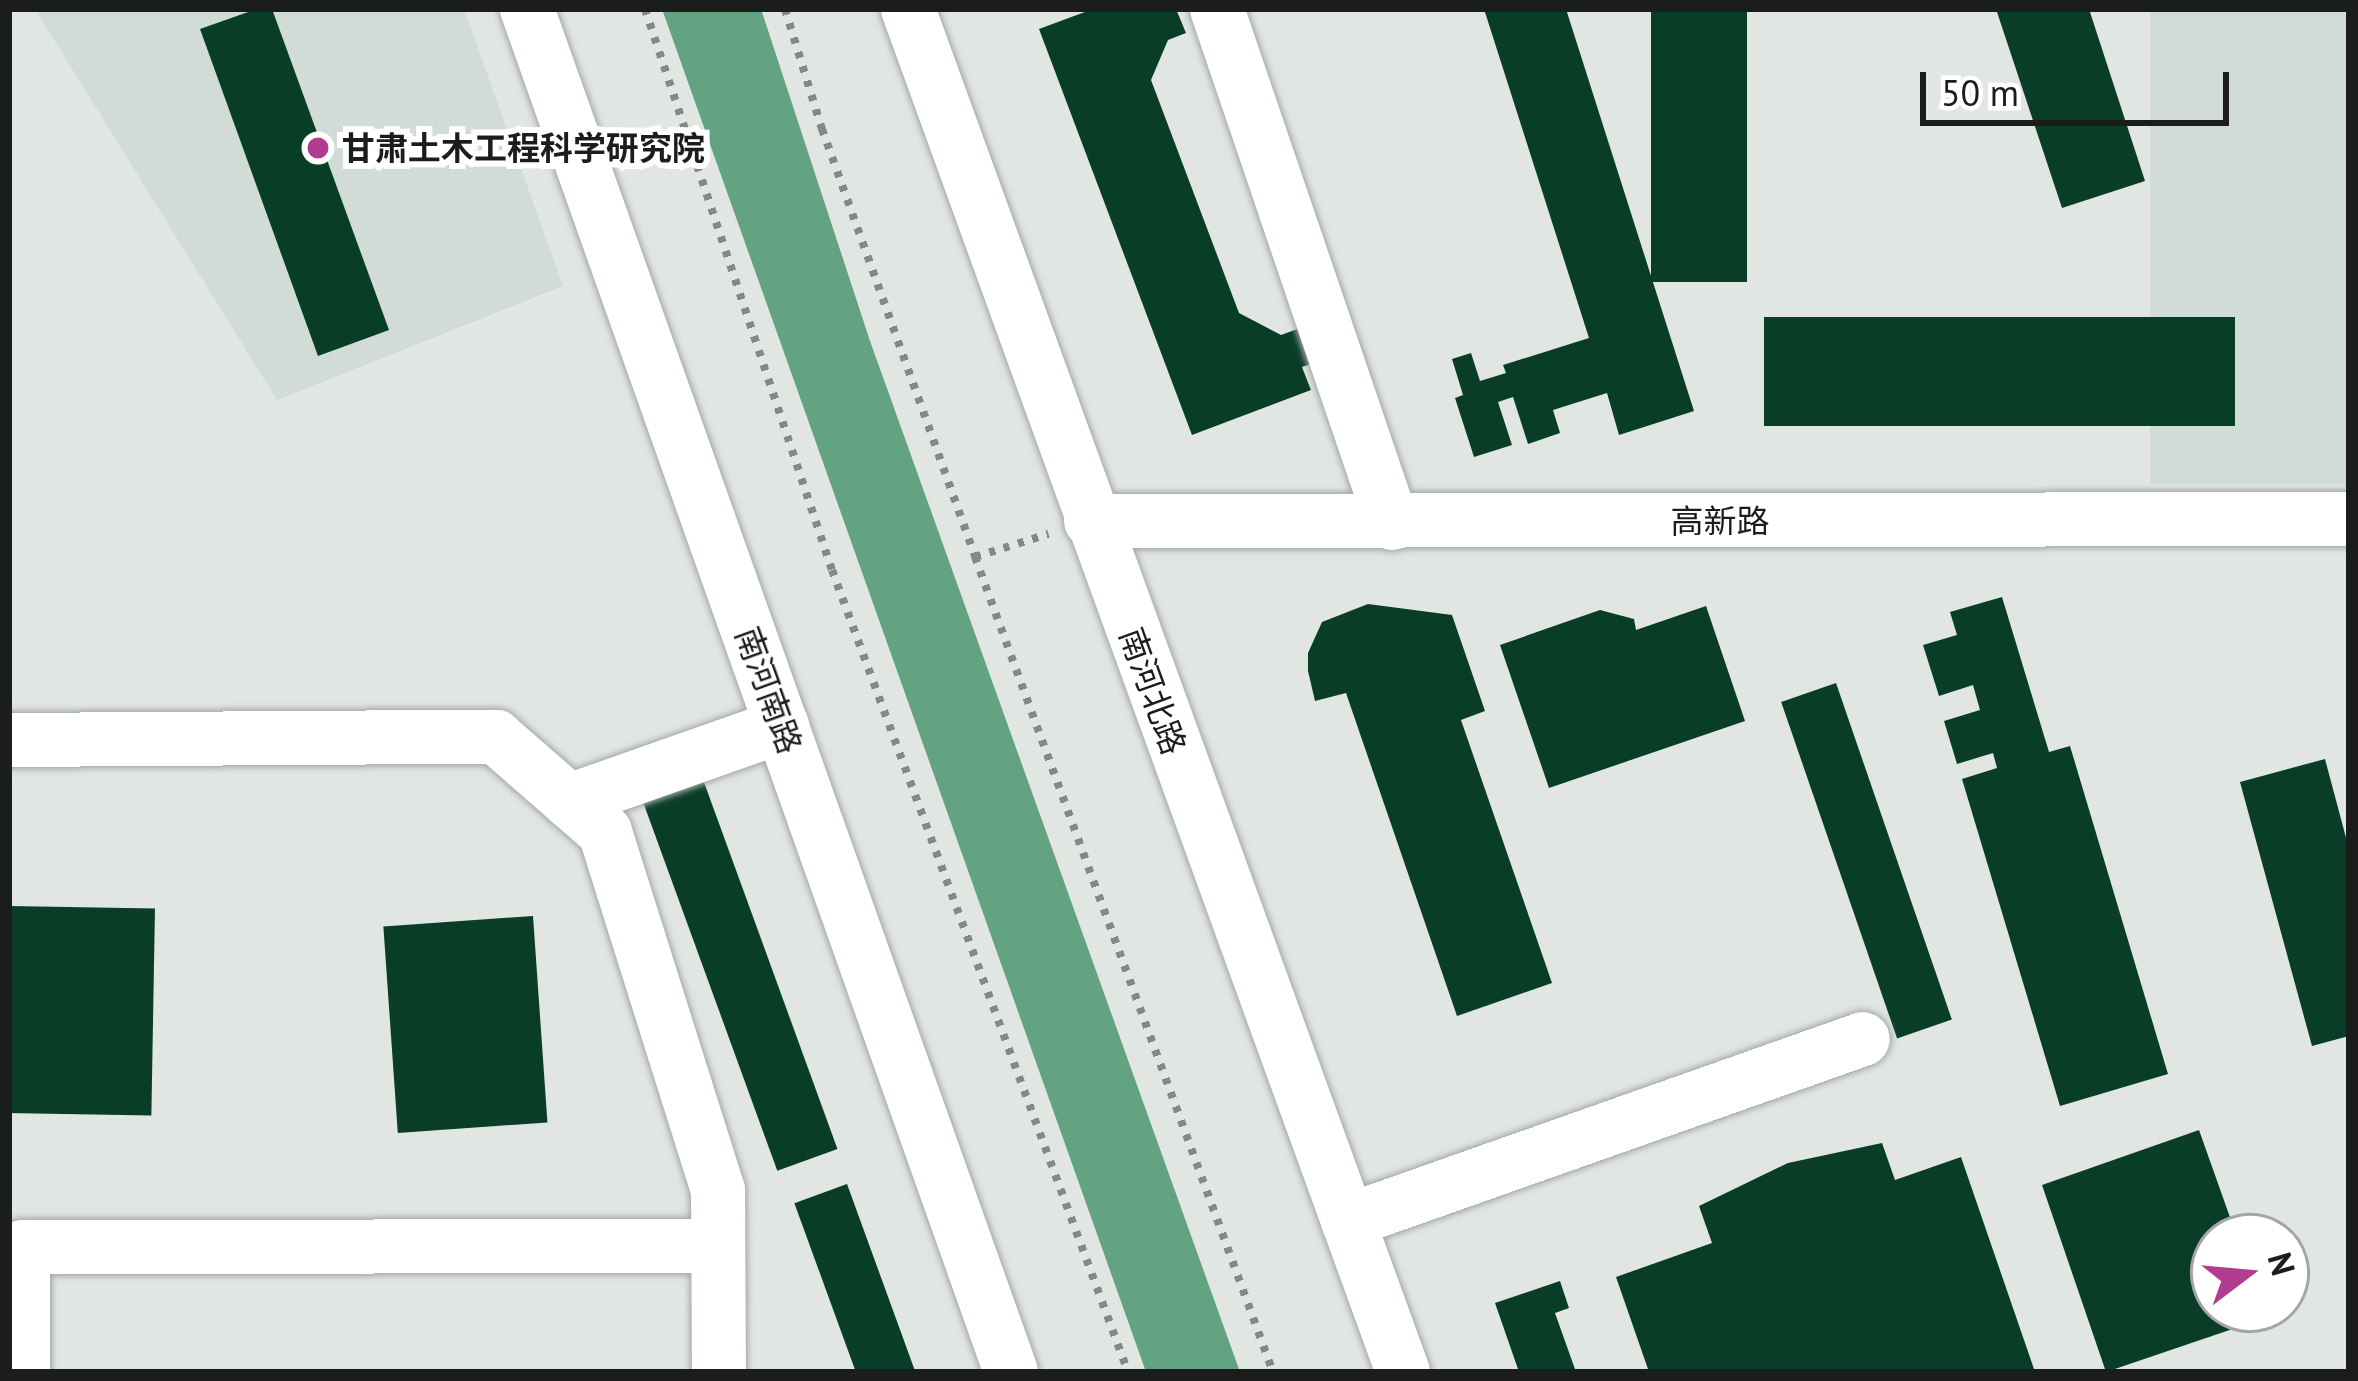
<!DOCTYPE html>
<html>
<head>
<meta charset="utf-8">
<style>
  body { margin:0 }
  #map { position:relative; width:2358px; height:1381px; overflow:hidden; background:#e1e6e3; font-family:"PT Sans","Noto Sans SC",sans-serif }
  div>[style] { position:absolute }
  .built>* { inset:0; background:#d0dcd5; transform-origin:0 0 }
  .water>* { inset:0; background:#63a381 }
  .building>* { inset:0; background:#093d27; transform-origin:0 0 }
  .path>* { height:8px; margin-top:-4px; transform-origin:0; background:repeating-linear-gradient(90deg,#848886 0 6px,transparent 0 15px) }
  .roads { filter:drop-shadow(0 0 3px #a4a9a6) drop-shadow(0 0 3px #a4a9a6) }
  .minor>* { height:54px; margin:-27px; padding:0 27px; transform-origin:27px; border-radius:27px; background:#fff }
  .dots>* { width:33px; height:33px; translate:-50% -50%; box-sizing:border-box; border:6px solid #fff; border-radius:50% }
  span { translate:-50% -50%; white-space:nowrap; text-align:center; line-height:1.15; -webkit-text-stroke:12px #fff; paint-order:stroke }
  .poi-label { font-size:33px; color:#1b1d1c; font-weight:700 }
  .left { translate:0 -50%; text-align:left }
  .street-label { font-size:33px; color:#1b1d1c }
  .frame { position:absolute; inset:0; border:12px solid #1b1d1c; pointer-events:none }
  .north { position:absolute; left:2190px; top:1213px; width:120px; height:120px; box-sizing:border-box; background:#fff; border:3px solid #a4a5a4; border-radius:50%; rotate:74deg; font-size:33px; font-weight:700; line-height:48px; text-align:center; color:#1b1d1c }
  .north::after { content:''; display:block; margin:auto; width:42px; height:54px; background:#b33c93; clip-path:polygon(50% 0,100% 100%,50% 72%,0 100%) }
  .scale { position:absolute; left:1920px; top:72px; width:309px; height:54px; box-sizing:border-box; border:6px solid #1b1d1c; border-top:0; padding-left:15px; font-size:36px; line-height:42px; white-space:nowrap; color:#1b1d1c; -webkit-text-stroke:9px #fff; paint-order:stroke }
</style>
</head>
<body>
<div id="map">
  <div class="built">
    <i style="clip-path:polygon(35px 9px,464px 9px,563px 286px,277px 400px)"></i>
    <i style="left:2150px;top:9px;width:199px;height:475px"></i>
  </div>
  <div class="water">
    <i style="clip-path:polygon(662px 9px,761px 9px,870px 341px,1240px 1372px,1146px 1372px)"></i>
  </div>
  <div class="building">
    <i style="clip-path:polygon(257px 9px,272px 9px,389px 330px,318px 356px,200px 29px)"></i>
    <i style="clip-path:polygon(1093px 9px,1176px 9px,1186px 33px,1168px 40px,1151px 80px,1239px 313px,1281px 335px,1300px 328px,1314px 363px,1302px 367px,1311px 390px,1192px 435px,1039px 29px)"></i>
    <i style="clip-path:polygon(1484px 9px,1566px 9px,1694px 411px,1619px 435px,1607px 393px,1553px 410px,1560px 433px,1528px 444px,1513px 397px,1498px 402px,1512px 445px,1474px 457px,1455px 398px,1463px 395px,1452px 359px,1471px 353px,1480px 381px,1506px 373px,1503px 365px,1589px 338px)"></i>
    <i style="left:1651px;top:9px;width:96px;height:273px"></i>
    <i style="clip-path:polygon(1996px 9px,2089px 9px,2145px 181px,2062px 208px)"></i>
    <i style="left:2235px;top:317px;width:109px;height:471px;rotate:90deg"></i>
    <i style="clip-path:polygon(2002px 597px,2049px 752px,2070px 746px,2168px 1074px,2060px 1106px,1962px 779px,1997px 768px,1993px 753px,1957px 764px,1944px 721px,1980px 710px,1973px 685px,1939px 696px,1923px 645px,1957px 635px,1950px 612px)"></i>
    <i style="clip-path:polygon(1368px 604px,1452px 615px,1485px 711px,1461px 720px,1552px 983px,1457px 1016px,1346px 693px,1315px 701px,1308px 671px,1308px 653px,1322px 622px)"></i>
    <i style="clip-path:polygon(1706px 606px,1745px 721px,1549px 788px,1500px 645px,1600px 610px,1634px 619px,1636px 630px)"></i>
    <i style="left:1836px;top:683px;width:356px;height:58px;rotate:71deg"></i>
    <i style="clip-path:polygon(2325px 759px,2349px 849px,2349px 1036px,2312px 1046px,2240px 782px)"></i>
    <i style="left:701px;top:774px;width:399px;height:64px;rotate:70deg"></i>
    <i style="left:9px;top:906px;width:146px;height:207px;rotate:1deg"></i>
    <i style="left:533px;top:916px;width:207px;height:150px;rotate:86deg"></i>
    <i style="clip-path:polygon(2199px 1130px,2237px 1237px,2214px 1237px,2214px 1309px,2262px 1309px,2265px 1318px,2106px 1372px,2042px 1185px)"></i>
    <i style="clip-path:polygon(1882px 1143px,1895px 1180px,1961px 1157px,2035px 1372px,1649px 1372px,1616px 1277px,1712px 1243px,1699px 1206px,1788px 1163px)"></i>
    <i style="left:847px;top:1184px;width:200px;height:56px;rotate:70deg"></i>
    <i style="clip-path:polygon(1560px 1281px,1569px 1308px,1555px 1313px,1576px 1372px,1519px 1372px,1495px 1303px)"></i>
  </div>
  <div class="path">
    <i style="left:645px;top:9px;width:591px;rotate:71.57deg"></i>
    <i style="left:832px;top:570px;width:855px;rotate:69.74deg"></i>
    <i style="left:785px;top:9px;width:126px;rotate:72.9deg"></i>
    <i style="left:822px;top:129px;width:455px;rotate:70.3deg"></i>
    <i style="left:975px;top:557px;width:868px;rotate:69.92deg"></i>
    <i style="left:975px;top:557px;width:77px;rotate:-17.5deg"></i>
  </div>
  <div class="roads">
    <div class="minor">
      <i style="left:527px;top:9px;width:1446px;rotate:70.45deg"></i>
      <i style="left:908px;top:9px;width:1450px;rotate:70.04deg"></i>
      <i style="left:1217px;top:9px;width:543px;rotate:71.2deg"></i>
      <i style="left:1091px;top:521px;width:1258px;rotate:-0.09deg"></i>
      <i style="left:9px;top:740px;width:487px;rotate:-0.4deg"></i>
      <i style="left:496px;top:737px;width:145px;rotate:41.1deg"></i>
      <i style="left:605px;top:832px;width:375px;rotate:72.5deg"></i>
      <i style="left:718px;top:1190px;width:182px;rotate:89.7deg"></i>
      <i style="left:569px;top:801px;width:226px;rotate:-19.4deg"></i>
      <i style="left:1348px;top:1221px;width:546px;rotate:-19.46deg"></i>
      <i style="left:23px;top:1372px;width:125px;rotate:-90deg"></i>
      <i style="left:23px;top:1247px;width:695px;rotate:-0.08deg"></i>
    </div>
  </div>
  <div class="dots">
    <i style="left:318px;top:148px;background:#b33c93"></i>
  </div>
  <div class="poi-label">
    <span class="left" style="left:342px;top:148px">甘肃土木工程科学研究院</span>
  </div>
  <div class="street-label">
    <span style="left:1720px;top:521px">高新路</span>
    <span style="left:769px;top:690px;rotate:70deg">南河南路</span>
    <span style="left:1153px;top:691px;rotate:70deg">南河北路</span>
  </div>
  <div class="frame"></div>
  <div class="north">N</div>
  <div class="scale">50 m</div>
</div>
</body>
</html>
